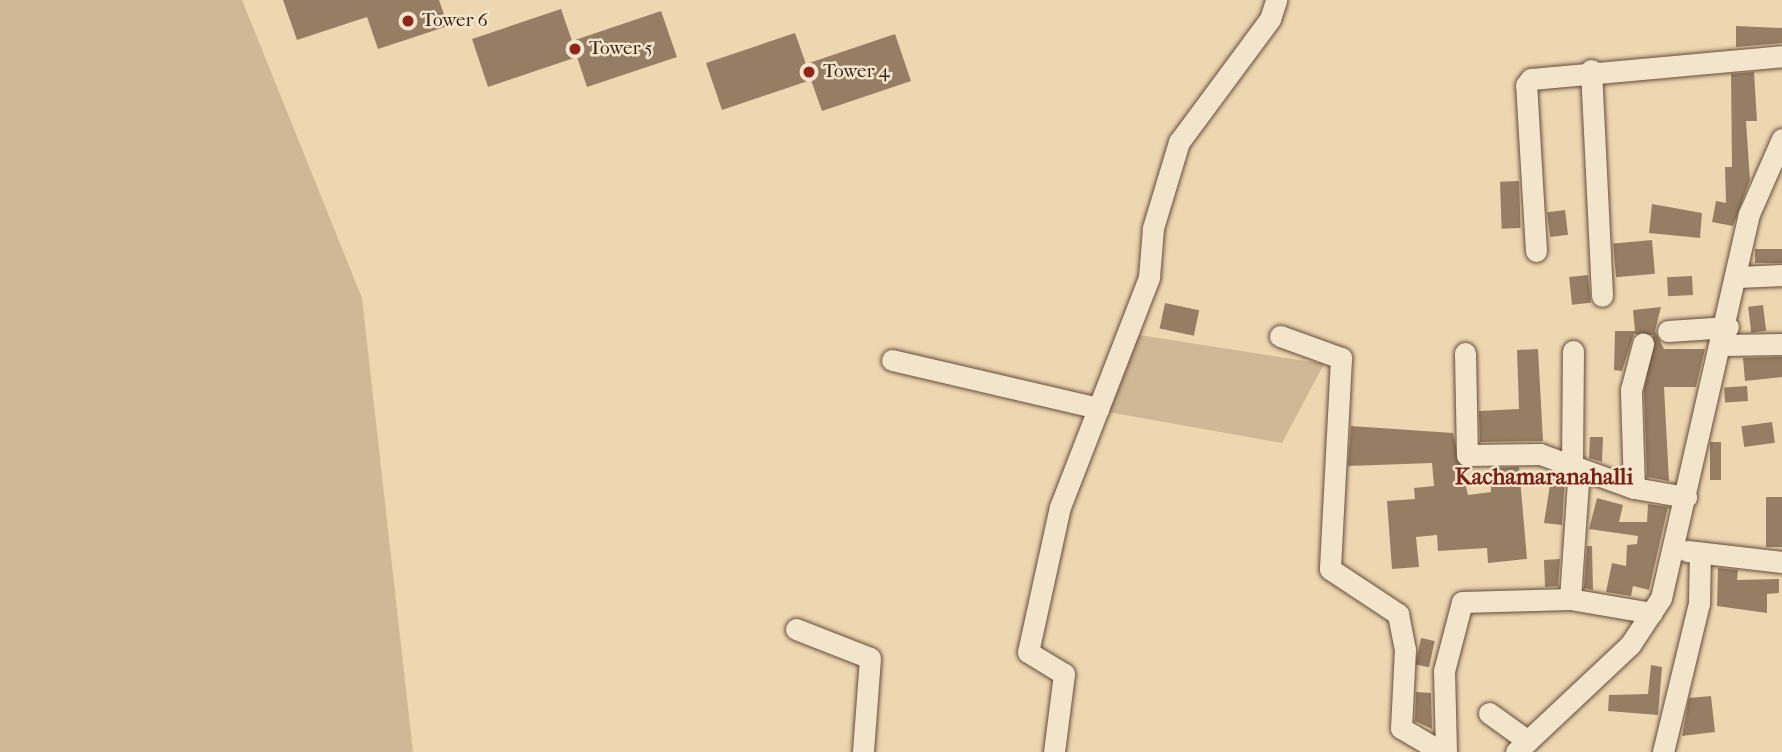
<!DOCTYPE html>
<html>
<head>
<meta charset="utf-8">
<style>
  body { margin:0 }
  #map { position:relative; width:1782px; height:752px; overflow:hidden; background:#edd7b1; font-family:"IM FELL French Canon",serif }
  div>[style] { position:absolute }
  .green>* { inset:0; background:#ceb896 }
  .building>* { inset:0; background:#967e65; transform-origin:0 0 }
  .roads { filter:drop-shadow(0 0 2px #644c3a) drop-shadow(0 0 2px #644c3a) }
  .minor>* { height:21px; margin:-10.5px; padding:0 10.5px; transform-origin:10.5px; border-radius:10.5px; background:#f3e5cc }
  .dots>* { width:19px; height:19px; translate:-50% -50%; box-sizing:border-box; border:4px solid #f3e5cc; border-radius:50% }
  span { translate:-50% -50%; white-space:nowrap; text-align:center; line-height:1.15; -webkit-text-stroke:5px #f3e5cc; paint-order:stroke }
  .poi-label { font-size:19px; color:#371e13 }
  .left { translate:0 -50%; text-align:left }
  .quarter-label { font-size:23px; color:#7a1f14; font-weight:700 }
</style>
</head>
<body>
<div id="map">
  <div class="green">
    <i style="clip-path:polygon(0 0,242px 0,362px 298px,413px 752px,0 752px)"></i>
    <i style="clip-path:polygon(1139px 335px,1324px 364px,1282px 443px,1108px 412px)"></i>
  </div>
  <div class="building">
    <i style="clip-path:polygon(283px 0,439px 0,448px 26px,378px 49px,367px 17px,297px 40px)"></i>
    <i style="clip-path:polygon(561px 9px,572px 41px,661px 11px,677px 57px,587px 87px,577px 57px,488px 87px,472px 39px)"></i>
    <i style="clip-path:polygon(1736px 26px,1782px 28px,1782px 43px,1736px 47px)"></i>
    <i style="clip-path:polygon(795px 33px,806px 64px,895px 34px,911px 81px,822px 111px,811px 80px,722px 110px,706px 63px)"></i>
    <i style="clip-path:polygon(1754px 72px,1757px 121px,1746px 121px,1750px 180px,1733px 226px,1712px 222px,1716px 201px,1726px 203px,1725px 167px,1732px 167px,1731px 74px)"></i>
    <i style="left:1519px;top:181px;width:47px;height:19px;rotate:88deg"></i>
    <i style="clip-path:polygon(1652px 204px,1702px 213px,1700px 238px,1649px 233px)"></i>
    <i style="left:1565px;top:210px;width:25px;height:18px;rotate:83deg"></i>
    <i style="left:1652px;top:240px;width:34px;height:39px;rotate:85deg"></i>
    <i style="left:1755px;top:249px;width:27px;height:14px"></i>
    <i style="left:1588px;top:275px;width:28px;height:19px;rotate:84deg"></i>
    <i style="left:1692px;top:276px;width:19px;height:25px;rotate:87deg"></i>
    <i style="left:1165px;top:303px;width:35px;height:26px;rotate:12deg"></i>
    <i style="left:1763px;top:305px;width:26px;height:15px;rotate:83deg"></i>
    <i style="clip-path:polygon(1661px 307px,1655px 331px,1664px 349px,1705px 349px,1696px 387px,1664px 387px,1669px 481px,1647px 477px,1644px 391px,1653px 335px,1634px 334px,1622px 371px,1614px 370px,1615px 331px,1635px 331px,1633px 310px)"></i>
    <i style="clip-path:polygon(1538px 349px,1543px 441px,1480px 442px,1479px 411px,1519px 409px,1517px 350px)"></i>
    <i style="clip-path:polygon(1782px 357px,1782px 377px,1745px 381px,1743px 358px)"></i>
    <i style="left:1747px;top:386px;width:15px;height:23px;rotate:86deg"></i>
    <i style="left:1772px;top:422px;width:21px;height:31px;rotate:82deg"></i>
    <i style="clip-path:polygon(1351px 426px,1453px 433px,1468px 495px,1491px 492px,1490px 468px,1519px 467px,1527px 559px,1488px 563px,1487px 548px,1438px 551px,1437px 535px,1416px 537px,1419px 567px,1392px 569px,1387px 501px,1415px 499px,1414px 488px,1434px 486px,1432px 463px,1348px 466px)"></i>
    <i style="clip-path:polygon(1590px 437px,1603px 437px,1602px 462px,1589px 458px)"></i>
    <i style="left:1710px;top:442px;width:11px;height:38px"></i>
    <i style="clip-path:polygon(1552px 472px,1565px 477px,1562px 525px,1544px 523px)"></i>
    <i style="left:1766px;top:497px;width:16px;height:50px"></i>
    <i style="clip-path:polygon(1597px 498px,1623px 505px,1619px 522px,1647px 522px,1648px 504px,1668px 507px,1649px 590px,1633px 586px,1631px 596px,1606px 592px,1612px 563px,1626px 566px,1627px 545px,1637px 544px,1638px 536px,1589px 529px)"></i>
    <i style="clip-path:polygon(1587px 546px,1592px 546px,1593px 590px,1584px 588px)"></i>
    <i style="clip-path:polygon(1560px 559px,1558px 586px,1545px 587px,1544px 560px)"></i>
    <i style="clip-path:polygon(1718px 568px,1738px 570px,1737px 580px,1779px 579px,1779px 593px,1767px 594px,1767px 613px,1717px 606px)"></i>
    <i style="left:1421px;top:638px;width:14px;height:27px;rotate:12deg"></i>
    <i style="clip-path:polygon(1651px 665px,1662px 667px,1658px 715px,1608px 711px,1609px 695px,1648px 694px)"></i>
    <i style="clip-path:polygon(1416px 692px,1431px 693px,1432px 729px,1415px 721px)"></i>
    <i style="clip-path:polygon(1711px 696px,1715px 732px,1682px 736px,1689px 698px)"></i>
  </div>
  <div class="roads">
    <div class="minor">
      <i style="left:1591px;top:70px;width:226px;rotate:87.2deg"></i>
      <i style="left:1536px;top:251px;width:166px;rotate:-93.4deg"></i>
      <i style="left:1526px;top:85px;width:8px;rotate:-50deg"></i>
      <i style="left:1531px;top:79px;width:252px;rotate:-5.2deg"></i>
      <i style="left:1738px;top:277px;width:44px;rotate:-2.6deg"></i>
      <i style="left:1668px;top:331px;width:60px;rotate:-3.8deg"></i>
      <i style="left:1280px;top:336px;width:65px;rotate:19.8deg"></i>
      <i style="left:1341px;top:358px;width:211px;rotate:93deg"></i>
      <i style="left:1330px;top:569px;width:82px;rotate:33.5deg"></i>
      <i style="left:1398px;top:614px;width:36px;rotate:79deg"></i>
      <i style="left:1405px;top:649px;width:79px;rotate:92.9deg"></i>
      <i style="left:1401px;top:728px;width:48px;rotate:30.3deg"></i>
      <i style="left:1724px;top:345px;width:58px;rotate:-1deg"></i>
      <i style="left:1465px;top:353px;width:102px;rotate:88.9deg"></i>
      <i style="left:1467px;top:455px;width:73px;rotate:-0.8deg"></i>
      <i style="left:1540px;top:454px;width:100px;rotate:19.9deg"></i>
      <i style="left:1634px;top:488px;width:53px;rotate:9.8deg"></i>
      <i style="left:892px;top:360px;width:212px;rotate:13.1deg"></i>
      <i style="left:1572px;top:463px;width:112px;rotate:-89.5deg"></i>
      <i style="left:1634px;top:488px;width:98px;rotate:-91.8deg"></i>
      <i style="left:1631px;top:390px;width:48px;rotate:-75.4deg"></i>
      <i style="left:1687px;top:551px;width:96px;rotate:6.6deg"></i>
      <i style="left:1570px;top:599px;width:131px;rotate:-86.1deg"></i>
      <i style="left:796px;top:629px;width:79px;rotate:21.4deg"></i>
      <i style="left:870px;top:658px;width:94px;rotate:94.3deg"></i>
      <i style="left:1489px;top:713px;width:48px;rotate:35.7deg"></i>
      <i style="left:1054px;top:752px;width:79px;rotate:-82.7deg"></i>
      <i style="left:1064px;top:674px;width:42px;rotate:-148.6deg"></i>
      <i style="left:1028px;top:652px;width:148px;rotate:-77.6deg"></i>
      <i style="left:1060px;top:507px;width:247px;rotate:-68.8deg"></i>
      <i style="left:1149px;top:277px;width:49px;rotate:-85.3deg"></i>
      <i style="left:1153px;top:228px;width:90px;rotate:-73.2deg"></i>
      <i style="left:1179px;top:142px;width:153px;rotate:-53.5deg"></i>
      <i style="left:1270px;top:19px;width:20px;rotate:-72deg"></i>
      <i style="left:1446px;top:752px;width:81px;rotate:-91.4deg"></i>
      <i style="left:1444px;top:671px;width:71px;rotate:-75.4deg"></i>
      <i style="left:1462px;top:602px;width:108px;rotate:-1.6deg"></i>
      <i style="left:1570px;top:599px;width:83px;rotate:9.7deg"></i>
      <i style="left:1516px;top:752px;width:156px;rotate:-43.2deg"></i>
      <i style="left:1630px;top:645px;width:56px;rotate:-56.6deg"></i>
      <i style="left:1661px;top:598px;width:394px;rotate:-77.1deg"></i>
      <i style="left:1749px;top:214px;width:82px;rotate:-66.3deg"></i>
      <i style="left:1663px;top:752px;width:153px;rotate:-76.4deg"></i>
      <i style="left:1699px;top:603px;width:50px;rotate:-88.9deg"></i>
    </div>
  </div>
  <div class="dots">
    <i style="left:408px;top:21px;background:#8f2418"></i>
    <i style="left:575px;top:49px;background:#8f2418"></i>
    <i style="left:809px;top:72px;background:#8f2418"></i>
  </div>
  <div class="poi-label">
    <span class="left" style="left:422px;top:21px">Tower 6</span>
    <span class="left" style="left:589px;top:49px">Tower 5</span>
    <span class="left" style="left:823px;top:72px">Tower 4</span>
  </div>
  <div class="quarter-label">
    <span style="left:1544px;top:477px">Kachamaranahalli</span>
  </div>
</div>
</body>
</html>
